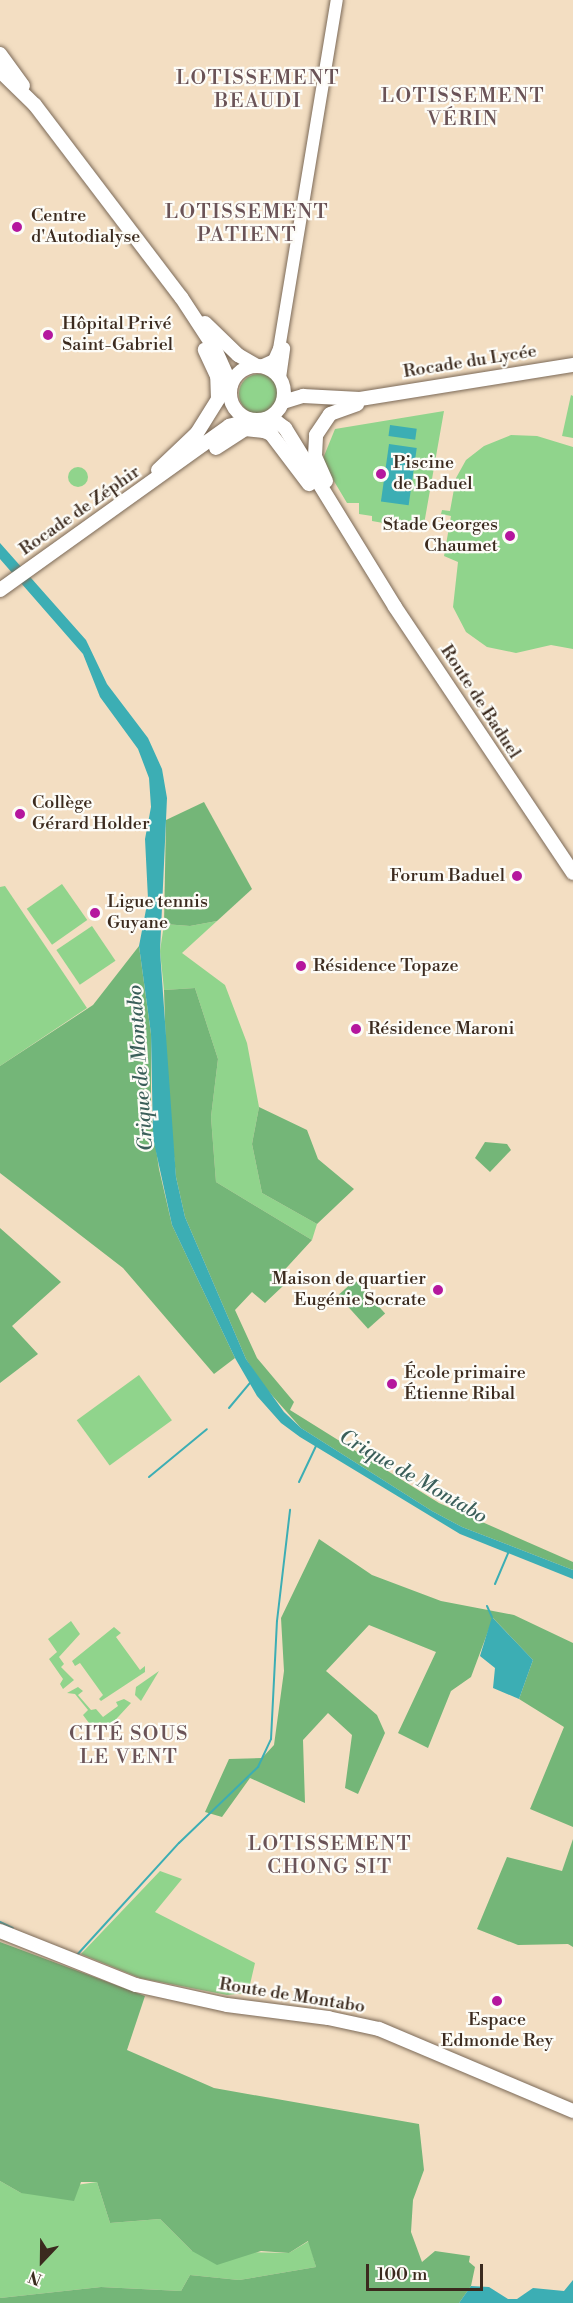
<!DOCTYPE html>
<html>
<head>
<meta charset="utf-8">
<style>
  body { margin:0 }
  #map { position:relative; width:573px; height:2303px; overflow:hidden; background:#f3dec2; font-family:"Libre Bodoni",serif }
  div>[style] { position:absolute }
  .green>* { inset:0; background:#90d48c; transform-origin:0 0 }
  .round { border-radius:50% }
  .forest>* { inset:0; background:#74b678; transform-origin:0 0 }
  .water>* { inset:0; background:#3caeb4; transform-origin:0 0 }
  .stream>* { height:2px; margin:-1px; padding:0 1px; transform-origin:1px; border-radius:1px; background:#3caeb4 }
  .roads { filter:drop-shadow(0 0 2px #7b6957) drop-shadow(0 0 2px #7b6957) }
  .tertiary>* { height:12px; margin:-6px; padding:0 6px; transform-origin:6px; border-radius:6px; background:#fff }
  .secondary>* { height:14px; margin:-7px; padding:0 7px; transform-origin:7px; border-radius:7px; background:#fff }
  .secondary>.ring { margin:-7px; padding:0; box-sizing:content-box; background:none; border:14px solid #fff; border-radius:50% }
  .dots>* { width:16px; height:16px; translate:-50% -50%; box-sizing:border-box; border:3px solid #fdfcf7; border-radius:50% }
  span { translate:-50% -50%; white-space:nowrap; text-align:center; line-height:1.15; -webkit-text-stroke:4.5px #fdfcf7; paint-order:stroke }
  .poi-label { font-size:18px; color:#3b2a1e }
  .left { translate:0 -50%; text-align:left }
  .right { translate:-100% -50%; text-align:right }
  .street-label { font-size:18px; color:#3b2a1e }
  .neighbourhood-label { font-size:20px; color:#6a5357; letter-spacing:1.5px }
  .water-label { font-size:20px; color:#3b5f5a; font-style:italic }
  .north { position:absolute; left:12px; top:2231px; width:60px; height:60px; -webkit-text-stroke:4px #fdfcf7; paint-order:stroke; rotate:202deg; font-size:16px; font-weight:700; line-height:24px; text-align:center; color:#3b2a1e }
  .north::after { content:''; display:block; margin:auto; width:21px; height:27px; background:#3b2a1e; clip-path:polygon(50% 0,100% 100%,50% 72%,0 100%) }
  .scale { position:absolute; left:366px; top:2264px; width:117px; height:27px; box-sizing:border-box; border:3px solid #3b2a1e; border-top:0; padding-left:8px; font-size:18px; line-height:21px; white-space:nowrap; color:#3b2a1e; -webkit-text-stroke:4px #fdfcf7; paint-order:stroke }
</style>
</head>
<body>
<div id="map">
  <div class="green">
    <i class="round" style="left:239px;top:374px;width:40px;height:40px"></i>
    <i style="clip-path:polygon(571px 395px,573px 396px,573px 438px,562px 436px)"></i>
    <i style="clip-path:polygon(444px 411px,423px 530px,372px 521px,372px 516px,359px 514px,359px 503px,347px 503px,322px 461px,335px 429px)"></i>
    <i style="clip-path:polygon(511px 435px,537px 436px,573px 447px,573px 649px,551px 645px,516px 653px,487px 647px,466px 632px,453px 607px,458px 562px,444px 556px,451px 516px,441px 514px,442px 510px,450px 511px,456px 478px,466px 460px,484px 446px)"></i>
    <i class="round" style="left:68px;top:467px;width:20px;height:20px"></i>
    <i style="left:62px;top:884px;width:44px;height:43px;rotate:55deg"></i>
    <i style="clip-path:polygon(5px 886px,87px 1008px,0 1066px,0 887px)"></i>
    <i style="clip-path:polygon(217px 921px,182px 953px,225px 985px,247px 1043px,259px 1107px,252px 1144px,262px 1193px,317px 1224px,312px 1240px,216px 1182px,211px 1117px,218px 1059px,195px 988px,164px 990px,160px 951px,164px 924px,190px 926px)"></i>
    <i style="left:92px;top:926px;width:42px;height:43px;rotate:56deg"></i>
    <i style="left:139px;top:1375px;width:56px;height:77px;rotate:54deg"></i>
    <i style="clip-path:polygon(71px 1621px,80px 1634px,59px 1657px,64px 1664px,61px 1667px,74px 1680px,63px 1689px,60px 1684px,63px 1679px,49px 1659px,57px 1652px,48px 1639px)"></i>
    <i style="clip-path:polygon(114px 1627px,121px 1633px,116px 1637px,140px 1670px,145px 1666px,145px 1672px,101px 1701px,99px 1699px,103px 1695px,80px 1663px,75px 1666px,72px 1661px)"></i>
    <i style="clip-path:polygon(159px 1671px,141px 1701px,135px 1695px,136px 1687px)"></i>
    <i style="clip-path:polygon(78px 1687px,83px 1691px,78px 1695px,91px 1710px,96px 1709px,103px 1717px,118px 1706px,116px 1702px,124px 1699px,131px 1703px,107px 1729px,100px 1722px,92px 1727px,83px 1715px,88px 1710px,75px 1694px,67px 1693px)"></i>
    <i style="clip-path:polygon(160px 1871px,182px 1879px,155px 1912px,255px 1963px,248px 1993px,227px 1995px,140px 1978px,81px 1954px)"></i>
    <i style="clip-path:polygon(0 2181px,21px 2193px,97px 2182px,110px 2223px,160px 2219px,192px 2251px,289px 2253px,309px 2241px,316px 2267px,239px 2280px,190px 2275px,181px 2291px,101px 2287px,0 2298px)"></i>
  </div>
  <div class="forest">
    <i style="clip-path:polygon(204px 802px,252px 889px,217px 921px,190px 926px,164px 924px,166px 820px)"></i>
    <i style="clip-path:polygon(139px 946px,151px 1034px,151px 1114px,159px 1169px,172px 1225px,235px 1358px,214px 1374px,123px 1268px,0 1173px,0 1066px,93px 1005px)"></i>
    <i style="clip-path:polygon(195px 988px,218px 1059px,211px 1117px,216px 1182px,312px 1240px,278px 1277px,284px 1285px,265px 1303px,252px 1292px,235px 1310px,257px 1358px,294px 1402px,290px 1410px,439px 1503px,573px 1562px,573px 1570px,462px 1527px,432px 1511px,301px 1428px,262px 1384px,246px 1359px,185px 1217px,176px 1177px,167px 1083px,164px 990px)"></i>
    <i style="clip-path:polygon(259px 1107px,307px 1130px,318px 1159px,354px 1189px,317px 1224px,262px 1193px,252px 1144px)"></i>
    <i style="clip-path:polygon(485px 1142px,507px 1144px,511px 1150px,490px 1172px,475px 1158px)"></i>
    <i style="clip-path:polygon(0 1228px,61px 1282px,12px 1326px,38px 1354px,0 1383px)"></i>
    <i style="left:355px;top:1280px;width:45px;height:23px;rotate:48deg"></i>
    <i style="clip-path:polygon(319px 1539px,372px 1575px,441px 1601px,514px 1615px,573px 1643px,573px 1827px,530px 1809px,564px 1727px,519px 1699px,533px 1660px,493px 1618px,471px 1677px,451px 1691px,428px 1748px,398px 1733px,436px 1652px,369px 1625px,326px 1671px,377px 1715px,385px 1733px,358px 1794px,345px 1788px,352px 1735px,328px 1713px,303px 1740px,305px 1803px,250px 1778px,222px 1817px,205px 1812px,229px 1759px,262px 1758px,274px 1745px,284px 1671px,281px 1618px)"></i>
    <i style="clip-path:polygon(573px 1839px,573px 1947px,568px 1944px,518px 1945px,477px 1929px,507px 1857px,562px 1871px)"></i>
    <i style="clip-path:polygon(0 1942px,145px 1996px,127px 2050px,214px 2088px,419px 2124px,424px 2170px,413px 2200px,411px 2232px,422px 2262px,435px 2251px,470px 2256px,469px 2262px,475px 2267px,471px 2286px,459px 2303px,0 2303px,0 2298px,101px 2287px,181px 2291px,190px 2275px,239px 2280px,316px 2267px,308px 2241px,289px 2253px,261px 2251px,217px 2265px,192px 2251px,160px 2219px,110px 2223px,97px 2182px,81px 2182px,74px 2201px,21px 2193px,0 2181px)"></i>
  </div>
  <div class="water">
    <i style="left:390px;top:425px;width:27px;height:11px;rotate:8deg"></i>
    <i style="left:389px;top:444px;width:28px;height:58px;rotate:8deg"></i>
    <i style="clip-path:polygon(0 543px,86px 640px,107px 684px,148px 738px,162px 769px,167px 798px,160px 951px,176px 1177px,185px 1217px,246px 1359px,284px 1412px,301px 1428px,432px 1511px,462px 1527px,573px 1570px,573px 1579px,460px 1534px,300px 1437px,281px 1423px,257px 1396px,235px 1358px,172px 1225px,153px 1138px,151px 1034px,139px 946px,148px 899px,145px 839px,151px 807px,149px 778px,138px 749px,100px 697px,83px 654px,0 559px)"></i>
    <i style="clip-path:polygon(492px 1617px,533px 1660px,519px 1699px,493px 1688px,495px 1668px,480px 1656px)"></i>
    <i style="clip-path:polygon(573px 2280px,573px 2303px,459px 2303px,471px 2286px,489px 2287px,508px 2299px,517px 2299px,533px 2288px,564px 2291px)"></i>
  </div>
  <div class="stream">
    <i style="left:229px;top:1408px;width:33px;rotate:-50deg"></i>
    <i style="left:149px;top:1477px;width:75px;rotate:-39.6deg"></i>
    <i style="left:299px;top:1482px;width:42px;rotate:-64.7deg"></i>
    <i style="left:495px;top:1584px;width:36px;rotate:-67deg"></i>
    <i style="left:487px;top:1606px;width:12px;rotate:66deg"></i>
    <i style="left:0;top:1922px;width:14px;rotate:25deg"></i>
    <i style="left:76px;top:1956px;width:153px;rotate:-47.7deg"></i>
    <i style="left:179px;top:1843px;width:110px;rotate:-43.9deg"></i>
    <i style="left:258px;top:1767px;width:31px;rotate:-65deg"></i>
    <i style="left:271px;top:1739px;width:118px;rotate:-87.1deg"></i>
    <i style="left:277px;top:1621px;width:112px;rotate:-83.3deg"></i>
  </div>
  <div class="roads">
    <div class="tertiary">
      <i style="left:261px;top:366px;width:14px;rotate:-25deg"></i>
      <i style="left:274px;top:360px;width:12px;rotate:-66deg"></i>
      <i style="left:279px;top:349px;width:354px;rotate:-80.6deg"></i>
      <i style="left:280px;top:378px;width:30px;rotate:-82deg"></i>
    </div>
    <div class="secondary">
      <i style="left:0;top:54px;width:39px;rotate:54deg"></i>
      <i style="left:0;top:71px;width:49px;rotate:44.2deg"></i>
      <i style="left:35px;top:105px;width:241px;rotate:52.8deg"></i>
      <i style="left:181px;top:297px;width:62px;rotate:56.8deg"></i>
      <i style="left:215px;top:349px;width:39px;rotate:66deg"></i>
      <i style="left:205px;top:323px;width:46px;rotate:44.1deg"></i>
      <i style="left:238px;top:355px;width:22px;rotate:30deg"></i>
      <i class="ring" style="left:230px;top:366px;width:40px;height:40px"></i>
      <i style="left:283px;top:402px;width:21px;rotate:-17deg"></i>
      <i style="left:303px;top:396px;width:57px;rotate:3deg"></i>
      <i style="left:360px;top:399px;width:216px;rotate:-9.1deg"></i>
      <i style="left:263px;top:420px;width:14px;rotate:8deg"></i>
      <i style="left:277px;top:422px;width:10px;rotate:37deg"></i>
      <i style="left:285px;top:428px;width:210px;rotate:58.4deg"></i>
      <i style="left:395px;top:607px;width:320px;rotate:56.2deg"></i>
      <i style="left:216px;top:448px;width:35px;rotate:-33deg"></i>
      <i style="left:245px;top:429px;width:19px;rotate:6deg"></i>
      <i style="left:264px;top:431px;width:8px;rotate:23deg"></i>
      <i style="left:271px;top:434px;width:63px;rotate:52.8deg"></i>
      <i style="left:158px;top:470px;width:54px;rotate:-43.5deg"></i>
      <i style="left:197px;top:433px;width:40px;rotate:-58deg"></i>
      <i style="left:218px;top:399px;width:23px;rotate:-92deg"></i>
      <i style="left:217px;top:376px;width:29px;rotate:-115deg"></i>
      <i style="left:326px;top:481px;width:27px;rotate:-114deg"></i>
      <i style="left:315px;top:456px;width:21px;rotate:-87deg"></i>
      <i style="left:316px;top:435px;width:25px;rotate:-56deg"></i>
      <i style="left:330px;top:414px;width:29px;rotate:-20deg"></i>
      <i style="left:0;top:590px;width:282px;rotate:-35.6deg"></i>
      <i style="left:229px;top:426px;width:22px;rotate:-16deg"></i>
      <i style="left:0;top:1931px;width:146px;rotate:21.7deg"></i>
      <i style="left:136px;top:1985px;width:93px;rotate:12.4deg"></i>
      <i style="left:227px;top:2005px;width:102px;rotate:7.3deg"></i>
      <i style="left:328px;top:2018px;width:52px;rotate:12.2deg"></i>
      <i style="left:379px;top:2029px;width:211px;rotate:22.9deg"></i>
    </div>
  </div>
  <div class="dots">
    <i style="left:17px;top:227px;background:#b5179e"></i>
    <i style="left:48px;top:335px;background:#b5179e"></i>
    <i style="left:381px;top:474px;background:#b5179e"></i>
    <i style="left:510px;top:536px;background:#b5179e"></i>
    <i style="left:20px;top:814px;background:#b5179e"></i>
    <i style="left:517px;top:876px;background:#b5179e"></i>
    <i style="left:95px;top:913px;background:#b5179e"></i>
    <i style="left:301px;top:966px;background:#b5179e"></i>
    <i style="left:356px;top:1029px;background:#b5179e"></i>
    <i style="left:438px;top:1290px;background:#b5179e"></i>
    <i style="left:392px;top:1384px;background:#b5179e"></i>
    <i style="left:497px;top:2001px;background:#b5179e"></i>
  </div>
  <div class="poi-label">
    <span class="left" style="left:31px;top:227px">Centre<br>d'Autodialyse</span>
    <span class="left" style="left:62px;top:335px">Hôpital Privé<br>Saint-Gabriel</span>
    <span class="left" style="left:393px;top:474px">Piscine<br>de Baduel</span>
    <span class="right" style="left:498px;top:536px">Stade Georges<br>Chaumet</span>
    <span class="left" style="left:32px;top:814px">Collège<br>Gérard Holder</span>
    <span class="right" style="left:505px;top:876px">Forum Baduel</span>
    <span class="left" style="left:107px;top:913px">Ligue tennis<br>Guyane</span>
    <span class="left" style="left:313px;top:966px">Résidence Topaze</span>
    <span class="left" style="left:368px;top:1029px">Résidence Maroni</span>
    <span class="right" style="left:426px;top:1290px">Maison de quartier<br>Eugénie Socrate</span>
    <span class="left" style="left:404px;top:1384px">École primaire<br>Étienne Ribal</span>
    <span style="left:497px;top:2031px">Espace<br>Edmonde Rey</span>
  </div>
  <div class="street-label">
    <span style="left:470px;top:362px;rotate:-9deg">Rocade du Lycée</span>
    <span style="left:80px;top:511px;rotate:-35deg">Rocade de Zéphir</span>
    <span style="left:480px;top:702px;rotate:57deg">Route de Baduel</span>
    <span style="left:292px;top:1996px;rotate:9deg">Route de Montabo</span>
  </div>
  <div class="neighbourhood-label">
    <span style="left:258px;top:90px">LOTISSEMENT<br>BEAUDI</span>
    <span style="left:463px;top:108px">LOTISSEMENT<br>VÉRIN</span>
    <span style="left:247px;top:224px">LOTISSEMENT<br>PATIENT</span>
    <span style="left:129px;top:1746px">CITÉ SOUS<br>LE VENT</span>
    <span style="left:330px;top:1856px">LOTISSEMENT<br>CHONG SIT</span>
  </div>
  <div class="water-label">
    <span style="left:141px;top:1068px;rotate:-94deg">Crique de Montabo</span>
    <span style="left:413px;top:1477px;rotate:30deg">Crique de Montabo</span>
  </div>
  <div class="north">N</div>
  <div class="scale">100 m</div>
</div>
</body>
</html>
